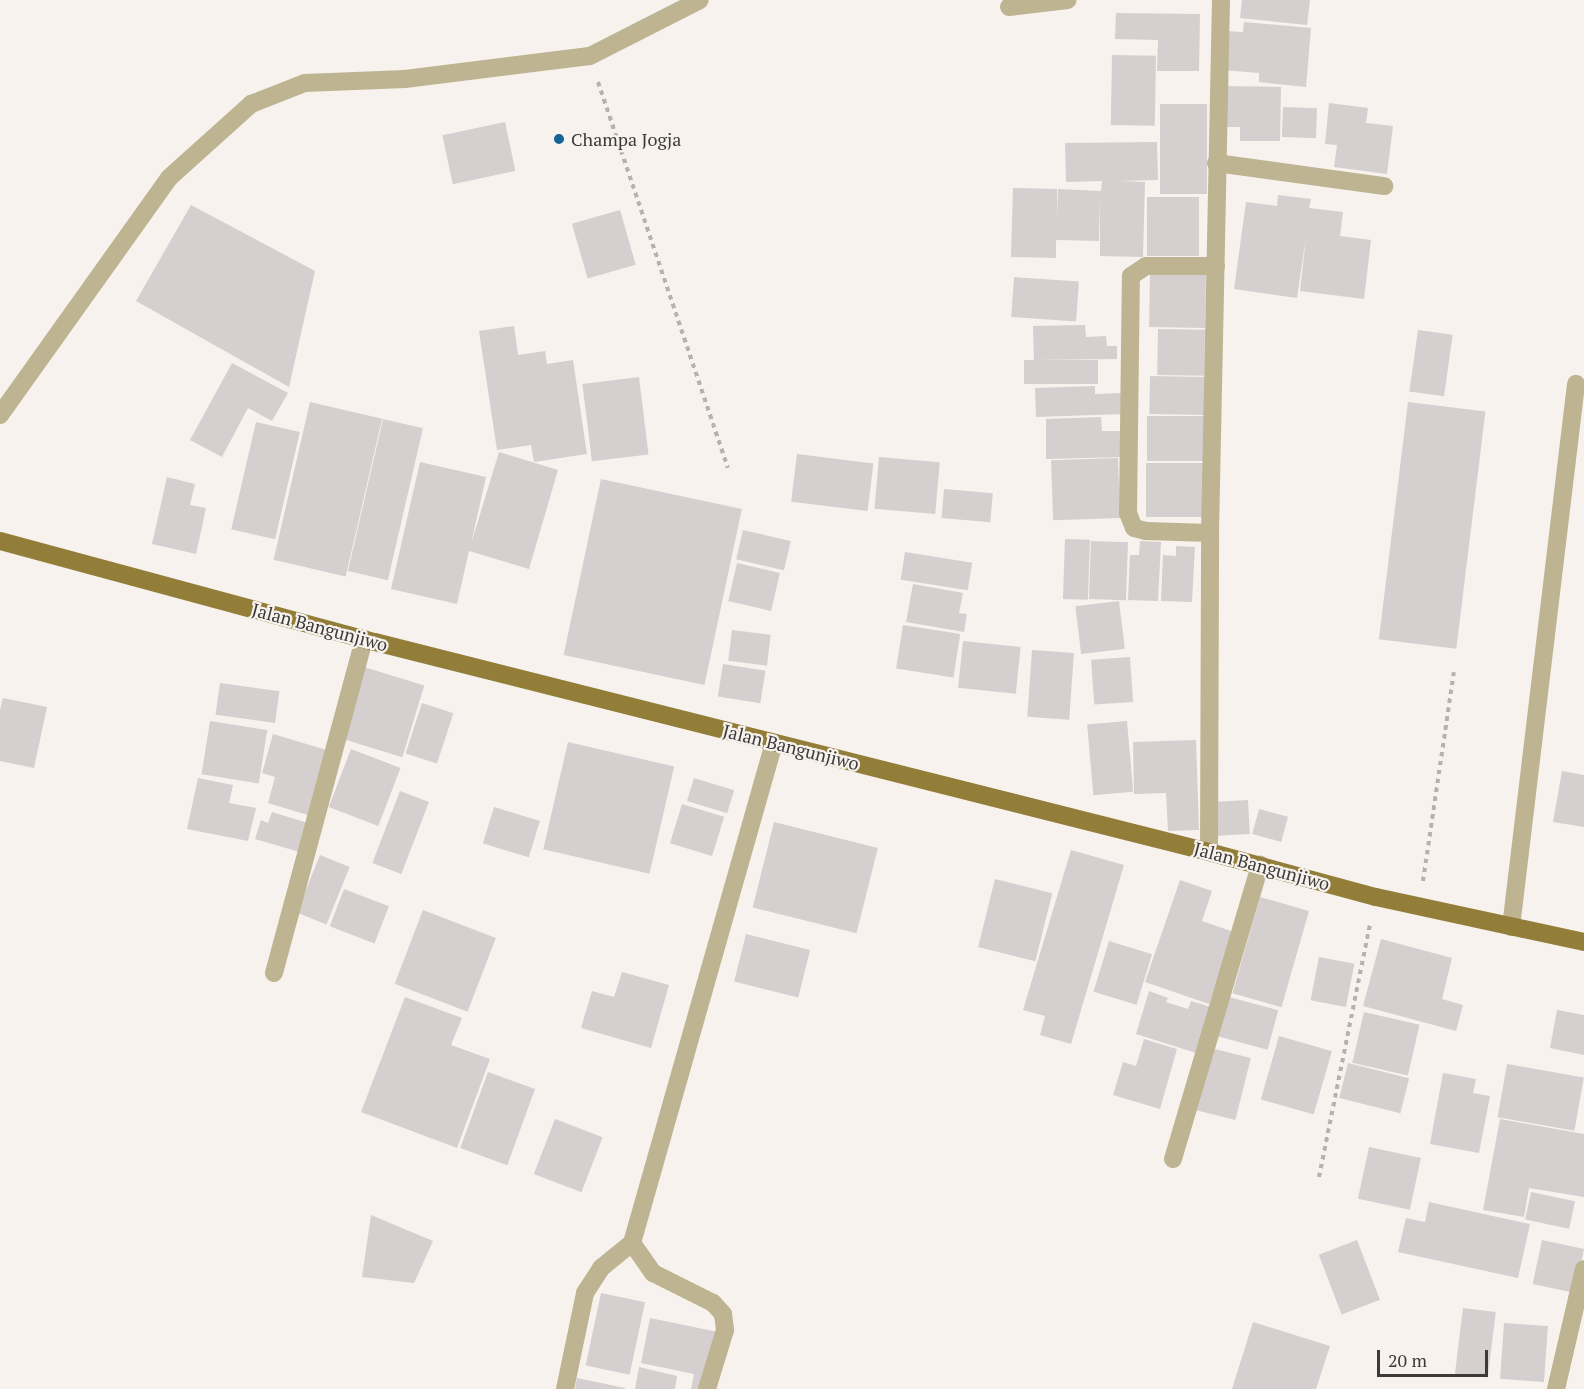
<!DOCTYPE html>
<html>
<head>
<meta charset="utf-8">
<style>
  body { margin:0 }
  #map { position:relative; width:1584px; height:1389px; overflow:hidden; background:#f7f2ee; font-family:"PT Serif",serif }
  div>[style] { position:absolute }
  .building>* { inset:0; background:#d5cfcf; transform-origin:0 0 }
  .path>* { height:4px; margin-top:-2px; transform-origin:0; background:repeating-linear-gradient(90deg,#b5b1ae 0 4.5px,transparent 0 9px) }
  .minor>* { height:18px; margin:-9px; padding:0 9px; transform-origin:9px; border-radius:9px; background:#beb491 }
  .major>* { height:18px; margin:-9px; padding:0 9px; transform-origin:9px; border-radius:9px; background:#927e39 }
  .dots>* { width:16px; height:16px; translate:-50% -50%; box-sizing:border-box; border:3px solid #f7f2ee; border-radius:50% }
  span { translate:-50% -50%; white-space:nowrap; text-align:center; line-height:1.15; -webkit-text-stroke:4.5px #f7f2ee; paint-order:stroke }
  .poi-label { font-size:18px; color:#3d3b39 }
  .left { translate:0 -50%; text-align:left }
  .street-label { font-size:18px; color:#3d3b39 }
  .scale { position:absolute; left:1377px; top:1350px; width:111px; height:27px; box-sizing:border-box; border:3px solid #3d3b39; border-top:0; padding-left:8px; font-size:18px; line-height:21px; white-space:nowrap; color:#3d3b39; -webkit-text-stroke:4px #f7f2ee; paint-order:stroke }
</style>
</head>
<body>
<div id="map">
  <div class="building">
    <i style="clip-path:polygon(1242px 0,1310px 0,1307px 25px,1240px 18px)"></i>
    <i style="clip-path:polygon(1116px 13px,1200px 14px,1199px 71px,1157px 71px,1158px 40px,1115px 39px)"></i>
    <i style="clip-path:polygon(1244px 22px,1311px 28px,1306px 87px,1259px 82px,1259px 73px,1222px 70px,1224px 31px,1243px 32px)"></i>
    <i style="left:1112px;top:55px;width:44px;height:70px;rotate:1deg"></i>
    <i style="clip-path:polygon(1222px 86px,1281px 87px,1280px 141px,1240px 141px,1240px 127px,1221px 127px)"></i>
    <i style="clip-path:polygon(1329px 103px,1368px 108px,1366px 123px,1393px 126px,1387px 174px,1334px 167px,1337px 145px,1325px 144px)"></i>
    <i style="left:1160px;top:104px;width:47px;height:90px"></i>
    <i style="left:1283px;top:107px;width:34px;height:30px;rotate:2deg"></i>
    <i style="left:505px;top:122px;width:50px;height:64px;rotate:78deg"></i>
    <i style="clip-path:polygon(1157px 142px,1158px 180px,1118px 181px,1145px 182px,1143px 257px,1100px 256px,1100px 195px,1099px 241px,1056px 240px,1056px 258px,1011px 257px,1013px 188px,1057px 189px,1057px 218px,1058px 189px,1101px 191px,1102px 181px,1066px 182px,1065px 143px)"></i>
    <i style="clip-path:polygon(1278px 195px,1311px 199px,1309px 208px,1343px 212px,1340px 236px,1371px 240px,1364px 299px,1300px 291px,1306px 237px,1297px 298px,1234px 289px,1246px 202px,1277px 206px)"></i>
    <i style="left:1199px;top:197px;width:59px;height:52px;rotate:90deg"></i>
    <i style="clip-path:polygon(191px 205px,315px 271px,289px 387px,136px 301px)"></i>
    <i style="left:620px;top:210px;width:57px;height:50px;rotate:74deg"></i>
    <i style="left:1150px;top:274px;width:56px;height:53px;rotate:1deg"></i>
    <i style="left:1014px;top:277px;width:65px;height:40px;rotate:4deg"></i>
    <i style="clip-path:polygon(1085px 325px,1086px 337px,1106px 336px,1107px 346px,1117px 346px,1117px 359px,1034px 360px,1033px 326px)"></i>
    <i style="clip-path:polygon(514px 326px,518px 355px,545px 351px,547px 364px,573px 360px,587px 454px,534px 462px,531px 445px,497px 450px,479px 331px)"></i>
    <i style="left:1158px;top:329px;width:47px;height:46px;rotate:1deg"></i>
    <i style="left:1418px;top:330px;width:35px;height:62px;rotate:8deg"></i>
    <i style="left:1098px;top:360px;width:24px;height:74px;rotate:90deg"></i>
    <i style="clip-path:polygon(232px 363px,288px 393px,272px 421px,248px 408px,222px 457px,190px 440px)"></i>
    <i style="left:1150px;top:376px;width:55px;height:38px;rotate:1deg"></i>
    <i style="left:639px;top:377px;width:78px;height:57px;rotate:83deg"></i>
    <i style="clip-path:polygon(1095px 386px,1095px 394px,1123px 393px,1124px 414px,1036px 417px,1035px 388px)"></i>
    <i style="left:310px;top:402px;width:74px;height:162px;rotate:13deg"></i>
    <i style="left:1408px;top:402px;width:78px;height:239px;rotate:7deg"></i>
    <i style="left:1147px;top:416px;width:58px;height:45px"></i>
    <i style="clip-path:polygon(1101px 417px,1102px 431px,1126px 431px,1126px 457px,1046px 459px,1046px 419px)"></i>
    <i style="left:383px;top:419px;width:41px;height:156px;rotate:13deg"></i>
    <i style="left:256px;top:422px;width:45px;height:110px;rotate:13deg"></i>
    <i style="clip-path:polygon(499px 452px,558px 470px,529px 569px,469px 551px,457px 604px,391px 589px,420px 462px,486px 477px,471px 544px)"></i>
    <i style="left:797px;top:454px;width:77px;height:48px;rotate:7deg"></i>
    <i style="left:879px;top:457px;width:61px;height:52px;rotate:5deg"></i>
    <i style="left:1118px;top:458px;width:60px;height:67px;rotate:88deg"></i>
    <i style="left:1146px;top:463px;width:59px;height:54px"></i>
    <i style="clip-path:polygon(167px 477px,195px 484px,190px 505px,206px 508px,196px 554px,152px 544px)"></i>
    <i style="left:601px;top:479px;width:144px;height:180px;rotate:12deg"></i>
    <i style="left:944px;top:489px;width:49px;height:29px;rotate:5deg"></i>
    <i style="left:743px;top:530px;width:49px;height:30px;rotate:13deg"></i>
    <i style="left:1065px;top:539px;width:25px;height:60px;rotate:2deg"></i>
    <i style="left:1091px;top:541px;width:37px;height:58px;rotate:2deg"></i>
    <i style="clip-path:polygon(1140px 541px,1161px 542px,1158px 601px,1128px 600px,1130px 555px,1139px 555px)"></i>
    <i style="clip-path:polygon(1176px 546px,1195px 547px,1192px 602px,1161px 601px,1163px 555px,1176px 556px)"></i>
    <i style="left:905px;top:552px;width:68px;height:28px;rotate:9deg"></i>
    <i style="left:737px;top:563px;width:44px;height:39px;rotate:13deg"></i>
    <i style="clip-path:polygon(913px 584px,963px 593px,959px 613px,967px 614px,964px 632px,906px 622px)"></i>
    <i style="left:1119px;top:601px;width:48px;height:44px;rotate:83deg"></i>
    <i style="left:903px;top:625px;width:58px;height:44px;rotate:9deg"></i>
    <i style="left:732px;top:630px;width:39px;height:31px;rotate:7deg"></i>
    <i style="left:963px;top:641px;width:58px;height:47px;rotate:6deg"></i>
    <i style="left:1032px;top:650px;width:42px;height:67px;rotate:4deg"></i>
    <i style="left:1130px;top:657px;width:45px;height:39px;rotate:86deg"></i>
    <i style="left:723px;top:664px;width:43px;height:33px;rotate:9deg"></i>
    <i style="left:364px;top:667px;width:63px;height:75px;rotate:17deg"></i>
    <i style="left:220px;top:683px;width:60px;height:32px;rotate:8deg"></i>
    <i style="clip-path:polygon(3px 698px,47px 707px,34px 768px,0 761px,0 710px)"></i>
    <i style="left:422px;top:703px;width:33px;height:53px;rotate:18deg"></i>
    <i style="left:210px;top:721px;width:58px;height:54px;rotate:9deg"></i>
    <i style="left:1127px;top:721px;width:71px;height:40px;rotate:85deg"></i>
    <i style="clip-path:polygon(273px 734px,330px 751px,311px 816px,268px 803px,275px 777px,262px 773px)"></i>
    <i style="clip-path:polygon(1196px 740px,1199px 830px,1168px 831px,1166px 793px,1134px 794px,1133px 742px)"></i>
    <i style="left:568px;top:742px;width:109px;height:110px;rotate:13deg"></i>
    <i style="left:351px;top:749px;width:53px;height:62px;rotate:21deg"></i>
    <i style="clip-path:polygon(1562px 771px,1584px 775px,1584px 827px,1553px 822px)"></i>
    <i style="clip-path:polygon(198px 778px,233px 785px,229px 803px,256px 808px,248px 841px,187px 829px)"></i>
    <i style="left:694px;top:778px;width:42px;height:24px;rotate:17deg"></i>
    <i style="left:400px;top:791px;width:31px;height:77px;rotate:21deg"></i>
    <i style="left:1248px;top:800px;width:34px;height:32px;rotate:87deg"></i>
    <i style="left:682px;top:804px;width:44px;height:41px;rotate:17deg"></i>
    <i style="left:494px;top:807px;width:48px;height:38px;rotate:17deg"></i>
    <i style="left:1259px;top:809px;width:30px;height:26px;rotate:15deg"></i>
    <i style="clip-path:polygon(272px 812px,311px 824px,303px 853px,255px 839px,261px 820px,268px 823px)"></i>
    <i style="left:774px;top:822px;width:107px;height:88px;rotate:14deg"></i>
    <i style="clip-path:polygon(1071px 850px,1124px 865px,1071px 1044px,1040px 1035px,1045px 1016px,1023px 1010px)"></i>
    <i style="left:320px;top:855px;width:32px;height:62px;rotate:22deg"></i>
    <i style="left:995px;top:879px;width:59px;height:70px;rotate:14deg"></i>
    <i style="clip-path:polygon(1180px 880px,1212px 891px,1202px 921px,1234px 932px,1209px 1004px,1145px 982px)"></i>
    <i style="left:344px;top:889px;width:48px;height:40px;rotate:21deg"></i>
    <i style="left:1260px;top:897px;width:51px;height:100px;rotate:16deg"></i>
    <i style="left:423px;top:910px;width:78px;height:79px;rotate:21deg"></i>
    <i style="left:746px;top:934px;width:66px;height:49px;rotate:14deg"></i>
    <i style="clip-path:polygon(1381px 939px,1452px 958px,1442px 999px,1463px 1005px,1456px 1031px,1363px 1006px)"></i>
    <i style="left:1109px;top:941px;width:45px;height:53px;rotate:17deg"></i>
    <i style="left:1319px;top:957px;width:36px;height:44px;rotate:11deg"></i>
    <i style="clip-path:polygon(622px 972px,669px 985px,651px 1048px,581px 1028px,592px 991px,614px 997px)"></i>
    <i style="clip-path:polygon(1149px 991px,1168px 998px,1166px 1002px,1188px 1009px,1191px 1001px,1211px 1007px,1196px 1053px,1136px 1034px)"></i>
    <i style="clip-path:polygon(405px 997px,462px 1018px,451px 1045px,490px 1059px,457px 1148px,361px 1112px)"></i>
    <i style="left:1229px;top:997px;width:51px;height:41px;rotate:15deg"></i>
    <i style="clip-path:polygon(1557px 1010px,1584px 1015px,1584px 1055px,1550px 1048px)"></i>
    <i style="left:1364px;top:1012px;width:57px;height:52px;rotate:13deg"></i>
    <i style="left:1279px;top:1036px;width:55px;height:66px;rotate:16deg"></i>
    <i style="clip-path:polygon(1144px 1039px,1177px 1049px,1160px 1109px,1113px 1095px,1123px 1062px,1136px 1066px)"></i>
    <i style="left:1211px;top:1048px;width:41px;height:64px;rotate:14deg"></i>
    <i style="left:1348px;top:1063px;width:63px;height:36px;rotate:14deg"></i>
    <i style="left:1507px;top:1064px;width:78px;height:54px;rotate:10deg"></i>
    <i style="left:488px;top:1072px;width:50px;height:81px;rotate:20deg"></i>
    <i style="clip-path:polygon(1443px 1073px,1476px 1079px,1473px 1093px,1490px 1096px,1479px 1153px,1430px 1144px)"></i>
    <i style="left:555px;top:1119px;width:51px;height:59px;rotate:21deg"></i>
    <i style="clip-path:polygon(1500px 1119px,1584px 1134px,1584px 1197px,1529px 1188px,1524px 1217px,1483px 1210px)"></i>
    <i style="left:1369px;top:1147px;width:53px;height:53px;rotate:12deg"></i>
    <i style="left:1531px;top:1192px;width:45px;height:28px;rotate:12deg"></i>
    <i style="clip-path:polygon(1429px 1202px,1530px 1224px,1518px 1278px,1398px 1252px,1406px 1218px,1425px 1222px)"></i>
    <i style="clip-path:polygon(371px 1215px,433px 1241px,414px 1283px,362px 1277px)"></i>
    <i style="left:1357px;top:1240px;width:64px;height:41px;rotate:69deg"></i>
    <i style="left:1542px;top:1240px;width:43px;height:45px;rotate:12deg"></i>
    <i style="left:601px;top:1293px;width:45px;height:74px;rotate:12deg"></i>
    <i style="left:1463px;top:1308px;width:33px;height:66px;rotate:7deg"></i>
    <i style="clip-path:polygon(650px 1318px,718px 1332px,706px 1389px,691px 1389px,694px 1374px,641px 1363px)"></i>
    <i style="clip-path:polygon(1253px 1322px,1330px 1346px,1316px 1389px,1232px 1389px)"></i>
    <i style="left:1504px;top:1323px;width:44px;height:56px;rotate:4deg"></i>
    <i style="clip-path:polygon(639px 1367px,677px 1376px,675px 1389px,635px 1389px)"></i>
    <i style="clip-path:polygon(577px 1378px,625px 1388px,625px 1389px,575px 1389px)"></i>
  </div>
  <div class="path">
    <i style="left:598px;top:82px;width:407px;rotate:71.4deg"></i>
    <i style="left:1423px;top:881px;width:211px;rotate:-81.6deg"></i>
    <i style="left:1319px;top:1177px;width:258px;rotate:-78.6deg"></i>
  </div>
  <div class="minor">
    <i style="left:1009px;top:7px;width:59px;rotate:-6.8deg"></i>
    <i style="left:1216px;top:163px;width:170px;rotate:7.8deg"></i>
    <i style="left:0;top:415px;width:292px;rotate:-54.5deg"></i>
    <i style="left:170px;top:177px;width:109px;rotate:-42deg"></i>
    <i style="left:251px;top:104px;width:58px;rotate:-21.3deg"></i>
    <i style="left:305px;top:83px;width:100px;rotate:-2.3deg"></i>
    <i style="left:405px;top:79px;width:186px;rotate:-7.1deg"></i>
    <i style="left:590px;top:56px;width:123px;rotate:-27deg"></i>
    <i style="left:1210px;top:533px;width:64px;rotate:-178.2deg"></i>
    <i style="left:1146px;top:531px;width:12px;rotate:-166deg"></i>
    <i style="left:1134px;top:528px;width:16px;rotate:-112deg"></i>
    <i style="left:1128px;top:513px;width:237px;rotate:-89.3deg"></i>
    <i style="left:1131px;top:276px;width:18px;rotate:-34deg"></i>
    <i style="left:1146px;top:266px;width:70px"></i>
    <i style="left:1209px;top:852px;width:319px;rotate:-89.8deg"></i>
    <i style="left:1210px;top:533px;width:533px;rotate:-88.82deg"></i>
    <i style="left:1511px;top:927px;width:547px;rotate:-83.17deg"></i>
    <i style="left:274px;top:973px;width:346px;rotate:-74.9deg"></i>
    <i style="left:1173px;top:1159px;width:307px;rotate:-73.5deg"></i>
    <i style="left:565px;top:1389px;width:98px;rotate:-78.2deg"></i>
    <i style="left:585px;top:1293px;width:30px;rotate:-57deg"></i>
    <i style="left:601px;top:1268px;width:40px;rotate:-39deg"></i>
    <i style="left:707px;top:1389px;width:62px;rotate:-73deg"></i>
    <i style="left:725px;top:1330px;width:16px;rotate:-97deg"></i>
    <i style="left:723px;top:1314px;width:15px;rotate:-132deg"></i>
    <i style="left:713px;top:1303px;width:67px;rotate:-153.4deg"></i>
    <i style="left:653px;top:1273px;width:37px;rotate:-125deg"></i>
    <i style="left:632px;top:1243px;width:520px;rotate:-74.15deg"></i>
    <i style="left:1556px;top:1389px;width:123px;rotate:-76.9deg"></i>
  </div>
  <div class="major">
    <i style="left:0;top:541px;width:388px;rotate:15.1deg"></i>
    <i style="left:375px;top:642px;width:860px;rotate:14.13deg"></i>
    <i style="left:1209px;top:852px;width:173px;rotate:15.1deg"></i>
    <i style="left:1376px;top:897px;width:213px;rotate:12.2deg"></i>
  </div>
  <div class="dots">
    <i style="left:559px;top:139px;background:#166496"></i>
  </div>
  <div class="poi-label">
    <span class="left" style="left:571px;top:139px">Champa Jogja</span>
  </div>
  <div class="street-label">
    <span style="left:320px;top:627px;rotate:15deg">Jalan Bangunjiwo</span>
    <span style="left:791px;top:747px;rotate:14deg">Jalan Bangunjiwo</span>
    <span style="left:1262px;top:866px;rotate:15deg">Jalan Bangunjiwo</span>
  </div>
  <div class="scale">20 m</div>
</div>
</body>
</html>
